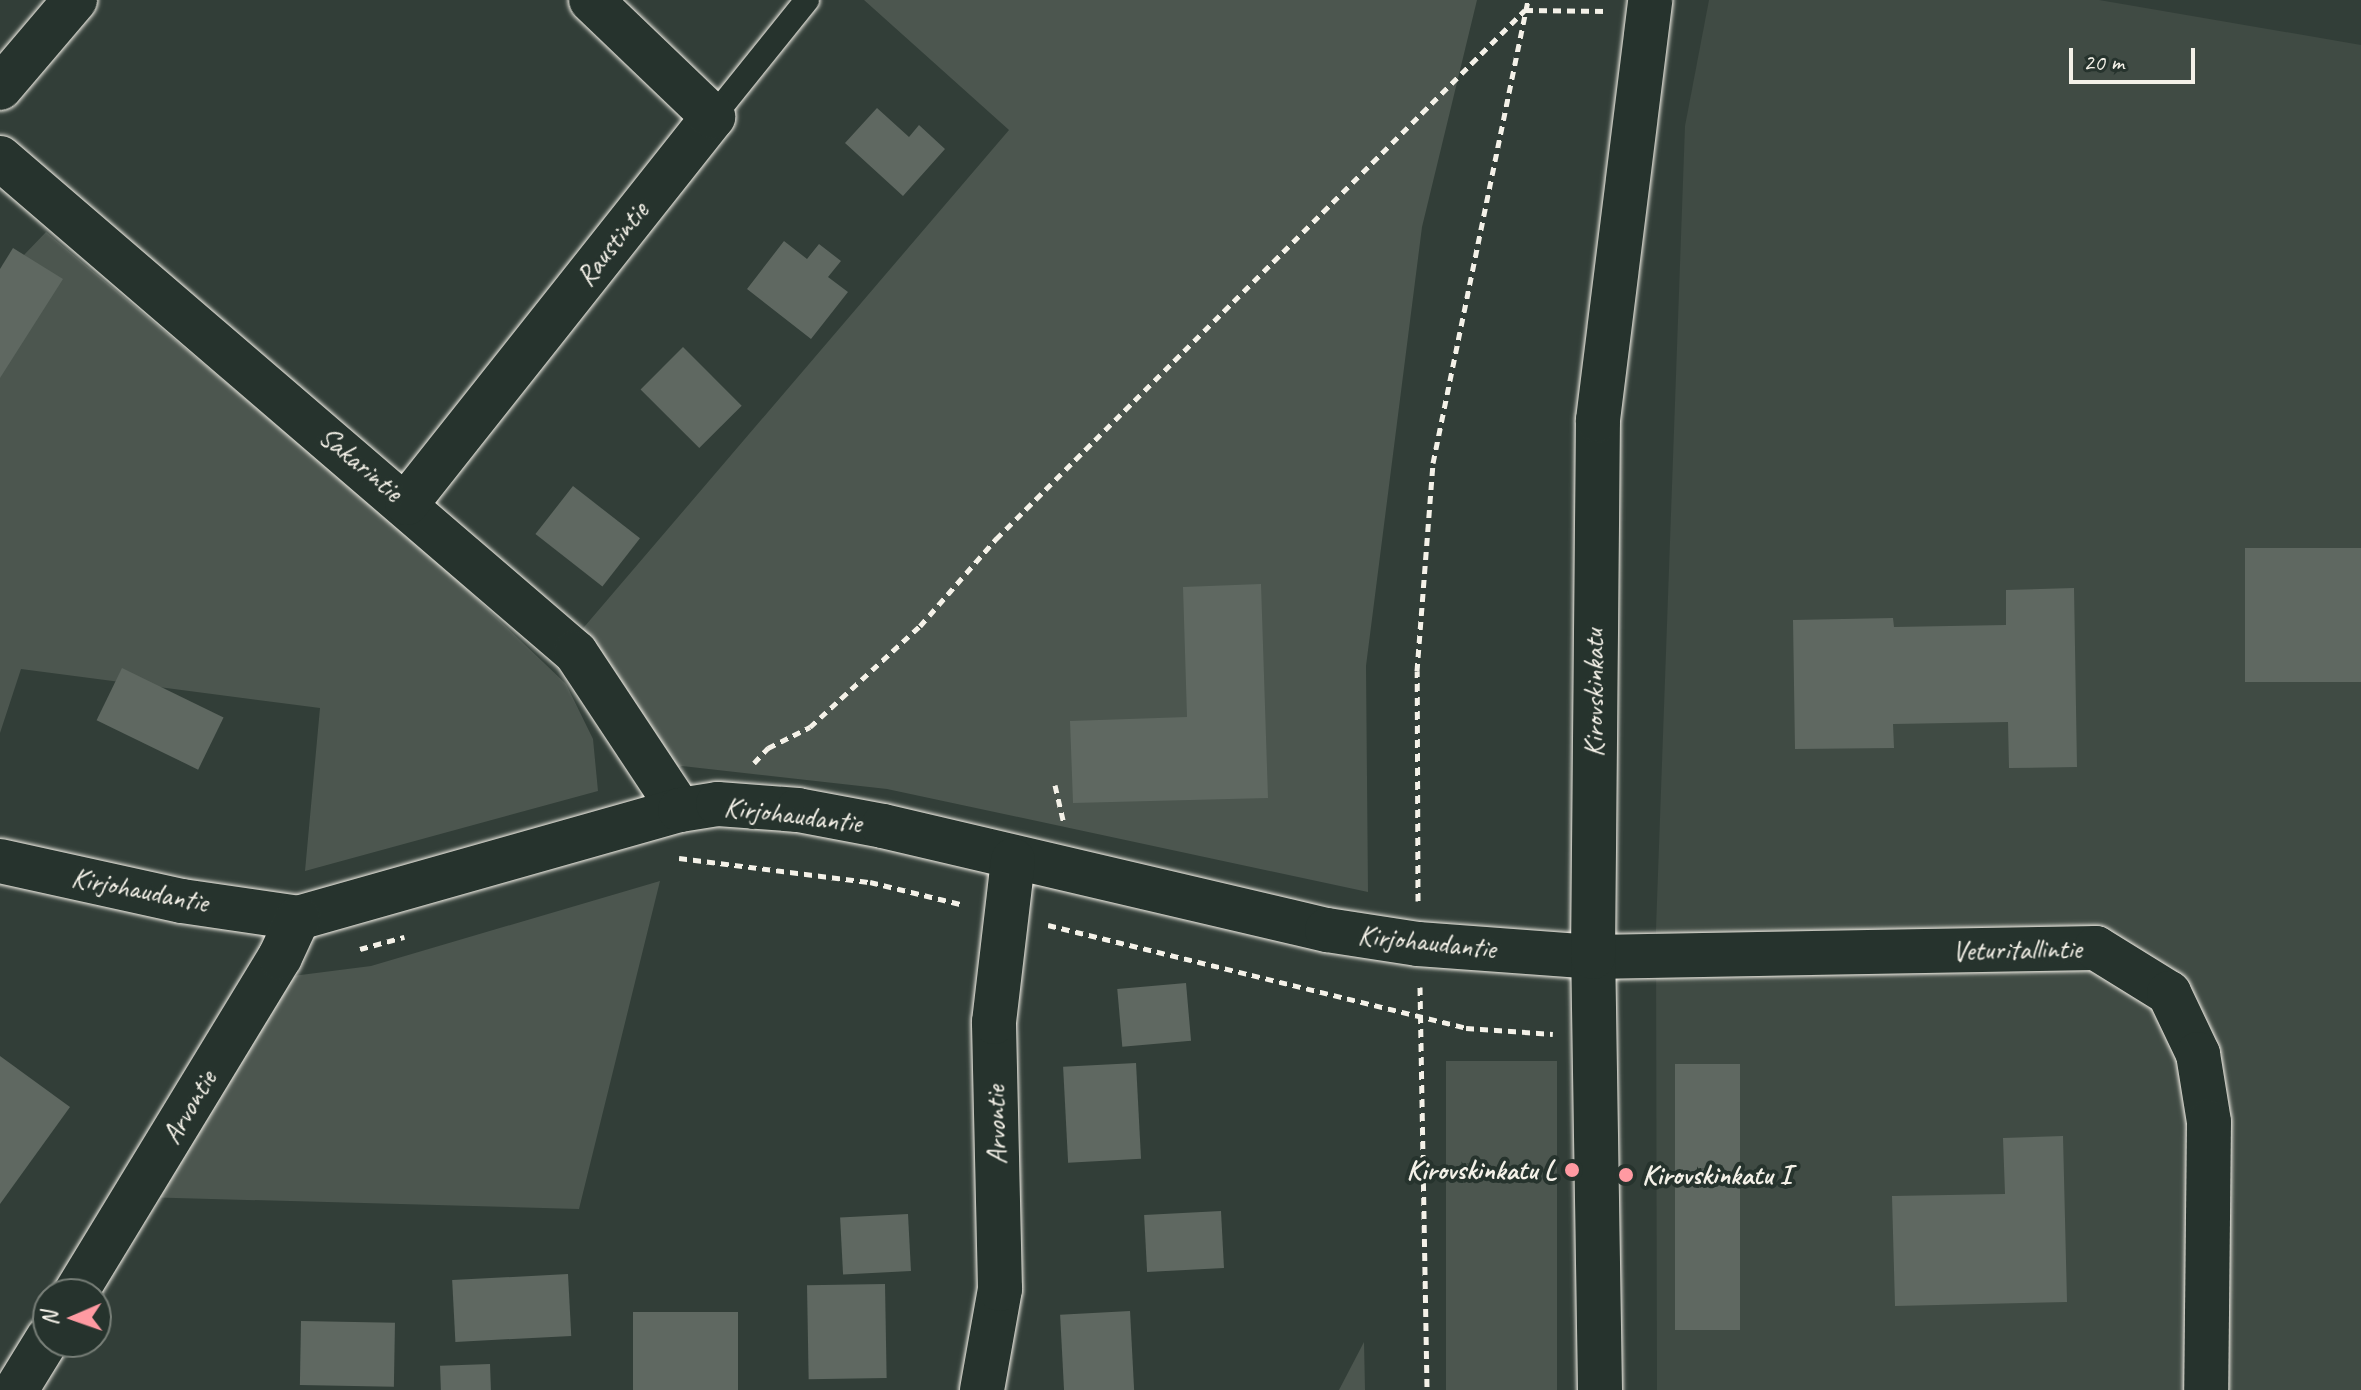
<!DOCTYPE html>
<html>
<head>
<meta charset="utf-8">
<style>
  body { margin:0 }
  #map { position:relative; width:2361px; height:1390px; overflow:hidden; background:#323e38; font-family:Caveat,sans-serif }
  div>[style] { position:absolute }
  .built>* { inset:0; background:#404b44 }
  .green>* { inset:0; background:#4c564f; transform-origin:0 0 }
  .building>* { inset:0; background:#5f6861; transform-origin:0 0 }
  .path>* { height:5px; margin-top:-2.5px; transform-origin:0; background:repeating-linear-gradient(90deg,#f4f1e8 0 8px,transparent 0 14px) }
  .roads { filter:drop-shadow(0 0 2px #f4f1e8) drop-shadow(0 0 2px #f4f1e8) }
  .lane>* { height:24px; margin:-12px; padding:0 12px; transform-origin:12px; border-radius:12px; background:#26332d }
  .street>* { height:44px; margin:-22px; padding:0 22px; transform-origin:22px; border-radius:22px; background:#26332d }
  .secondary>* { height:44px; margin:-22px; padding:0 22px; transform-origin:22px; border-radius:22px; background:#26332d }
  .dots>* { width:22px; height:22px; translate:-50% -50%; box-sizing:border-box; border:4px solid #26332d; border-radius:50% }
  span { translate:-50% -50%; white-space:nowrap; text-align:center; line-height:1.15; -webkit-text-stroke:8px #26332d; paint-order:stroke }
  .street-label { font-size:28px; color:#f4f1e8 }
  .poi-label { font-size:28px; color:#f4f1e8; font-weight:700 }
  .right { translate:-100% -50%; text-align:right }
  .left { translate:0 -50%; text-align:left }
  .north { position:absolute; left:32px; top:1278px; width:80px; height:80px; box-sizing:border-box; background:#26332d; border:2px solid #787f78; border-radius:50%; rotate:268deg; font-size:22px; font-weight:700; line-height:32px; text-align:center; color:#f4f1e8 }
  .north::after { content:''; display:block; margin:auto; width:28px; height:36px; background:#ff9aa2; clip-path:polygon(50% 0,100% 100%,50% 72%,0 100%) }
  .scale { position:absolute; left:2069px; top:48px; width:126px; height:36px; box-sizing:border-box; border:4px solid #f4f1e8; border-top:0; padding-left:10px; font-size:24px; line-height:28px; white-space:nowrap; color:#f4f1e8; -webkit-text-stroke:6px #26332d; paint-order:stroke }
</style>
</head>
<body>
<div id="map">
  <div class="built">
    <i style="clip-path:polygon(1709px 0,2099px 0,2361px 45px,2361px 1390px,1657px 1390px,1656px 929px,1685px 126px)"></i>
  </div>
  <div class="green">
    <i style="clip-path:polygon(864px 0,1477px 0,1422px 227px,1366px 666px,1368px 892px,887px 789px,682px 766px,660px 774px,579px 633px,1009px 130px)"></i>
    <i style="clip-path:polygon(46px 232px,427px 551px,566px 684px,593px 739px,598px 791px,305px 871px,320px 708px,21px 669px,0 733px,0 280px)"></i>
    <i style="clip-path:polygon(660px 881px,579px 1209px,140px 1197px,277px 978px,371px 966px)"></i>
    <i style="left:1446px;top:1061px;width:111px;height:329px"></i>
    <i style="clip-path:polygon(1364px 1342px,1365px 1390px,1339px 1390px)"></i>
  </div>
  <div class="building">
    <i style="clip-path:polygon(877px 108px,909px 137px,919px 125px,945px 149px,903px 196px,845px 143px)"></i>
    <i style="clip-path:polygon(784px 241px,807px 259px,819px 244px,841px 261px,828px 277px,848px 292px,811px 339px,747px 289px)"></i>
    <i style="clip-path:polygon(13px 248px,63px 279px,0 378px,0 269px)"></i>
    <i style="left:683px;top:347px;width:83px;height:60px;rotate:45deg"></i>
    <i style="left:573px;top:486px;width:85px;height:61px;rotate:38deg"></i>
    <i style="left:2361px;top:548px;width:134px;height:116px;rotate:90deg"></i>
    <i style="clip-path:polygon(1261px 584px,1268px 798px,1073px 803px,1070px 721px,1187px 717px,1183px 587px)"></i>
    <i style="clip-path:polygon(2074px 588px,2077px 767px,2009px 768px,2008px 722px,1893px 724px,1894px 748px,1795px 749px,1793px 620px,1893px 618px,1894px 627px,2006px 625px,2006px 590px)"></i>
    <i style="left:122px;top:668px;width:113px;height:58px;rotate:26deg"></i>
    <i style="left:1186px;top:983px;width:58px;height:69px;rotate:85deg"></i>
    <i style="clip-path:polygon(0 1056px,70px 1107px,0 1204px)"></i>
    <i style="left:1136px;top:1063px;width:96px;height:73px;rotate:87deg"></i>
    <i style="left:1675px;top:1064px;width:65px;height:266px"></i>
    <i style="clip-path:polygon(2063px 1136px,2067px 1302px,1895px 1306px,1892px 1196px,2005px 1194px,2003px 1138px)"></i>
    <i style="left:1221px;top:1211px;width:57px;height:77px;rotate:87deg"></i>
    <i style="left:908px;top:1214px;width:57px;height:68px;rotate:87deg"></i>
    <i style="left:568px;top:1274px;width:62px;height:116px;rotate:87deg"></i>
    <i style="left:885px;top:1284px;width:94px;height:78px;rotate:89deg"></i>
    <i style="left:1130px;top:1311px;width:79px;height:70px;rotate:87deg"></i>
    <i style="left:633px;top:1312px;width:105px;height:78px"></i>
    <i style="left:301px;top:1321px;width:94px;height:64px;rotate:1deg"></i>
    <i style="left:490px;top:1364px;width:26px;height:50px;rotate:88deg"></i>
  </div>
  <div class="path">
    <i style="left:754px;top:763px;width:21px;rotate:-47deg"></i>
    <i style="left:768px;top:748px;width:47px;rotate:-26.6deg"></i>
    <i style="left:810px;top:727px;width:149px;rotate:-42.6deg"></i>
    <i style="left:920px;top:626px;width:116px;rotate:-48.9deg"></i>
    <i style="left:996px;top:539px;width:748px;rotate:-45deg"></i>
    <i style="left:1525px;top:10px;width:82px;rotate:0.7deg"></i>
    <i style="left:1055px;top:785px;width:40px;rotate:77deg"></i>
    <i style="left:679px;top:858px;width:193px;rotate:7.2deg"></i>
    <i style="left:870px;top:882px;width:97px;rotate:13.7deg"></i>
    <i style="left:1418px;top:901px;width:230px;rotate:-90.2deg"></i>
    <i style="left:1417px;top:671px;width:209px;rotate:-85.6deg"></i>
    <i style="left:1433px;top:463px;width:473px;rotate:-78.4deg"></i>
    <i style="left:1048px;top:925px;width:431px;rotate:13.8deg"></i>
    <i style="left:1466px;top:1028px;width:87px;rotate:3.9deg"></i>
    <i style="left:360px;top:949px;width:46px;rotate:-15.3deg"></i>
    <i style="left:1420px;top:987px;width:403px;rotate:89deg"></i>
  </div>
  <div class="roads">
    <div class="lane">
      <i style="left:713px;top:117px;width:150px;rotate:-51.2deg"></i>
    </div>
    <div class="street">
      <i style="left:0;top:88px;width:116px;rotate:-49.6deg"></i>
      <i style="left:0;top:158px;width:759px;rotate:40.67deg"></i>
      <i style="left:576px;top:653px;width:188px;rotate:56.5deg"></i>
      <i style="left:407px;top:503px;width:493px;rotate:-51.6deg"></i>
      <i style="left:713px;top:117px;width:169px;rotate:-136.2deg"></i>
      <i style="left:0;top:861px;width:186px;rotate:12.4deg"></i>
      <i style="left:182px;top:901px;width:117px;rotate:8.3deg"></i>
      <i style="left:298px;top:918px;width:397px;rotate:-15.8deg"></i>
      <i style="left:680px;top:810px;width:38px;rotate:-9deg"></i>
      <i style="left:718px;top:804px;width:80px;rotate:4.3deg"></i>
      <i style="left:798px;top:810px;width:86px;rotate:10.7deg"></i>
      <i style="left:883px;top:826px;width:456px;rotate:13.2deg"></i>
      <i style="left:1327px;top:930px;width:92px;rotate:8.7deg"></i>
      <i style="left:1418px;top:944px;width:175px;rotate:4.2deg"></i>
      <i style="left:1593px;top:957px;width:503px;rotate:-1.03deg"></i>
      <i style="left:2096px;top:948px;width:86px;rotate:31.7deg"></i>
      <i style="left:2169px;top:993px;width:68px;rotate:64.6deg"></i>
      <i style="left:2198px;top:1054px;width:69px;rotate:80.8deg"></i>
      <i style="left:2209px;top:1122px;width:268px;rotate:90.6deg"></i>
      <i style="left:75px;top:1294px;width:394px;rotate:-58.7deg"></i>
      <i style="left:280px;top:957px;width:43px;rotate:-65.2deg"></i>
      <i style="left:16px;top:1390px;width:61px;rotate:-58.4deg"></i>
      <i style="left:982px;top:1390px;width:103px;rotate:-79.9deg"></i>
      <i style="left:1000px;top:1289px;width:267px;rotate:-91.3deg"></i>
      <i style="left:994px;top:1022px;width:163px;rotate:-83.3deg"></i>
    </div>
    <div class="secondary">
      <i style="left:1600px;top:1390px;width:433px;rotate:-90.9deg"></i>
      <i style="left:1593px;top:957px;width:537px;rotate:-89.47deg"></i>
      <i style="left:1598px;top:420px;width:423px;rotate:-82.9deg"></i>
    </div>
  </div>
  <div class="dots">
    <i style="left:1572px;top:1170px;background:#ff9aa2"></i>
    <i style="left:1626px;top:1175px;background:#ff9aa2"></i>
  </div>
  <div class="street-label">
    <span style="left:612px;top:244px;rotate:-52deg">Raustintie</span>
    <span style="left:361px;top:464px;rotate:40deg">Sakarintie</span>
    <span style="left:1594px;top:693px;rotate:-90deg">Kirovskinkatu</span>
    <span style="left:793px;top:815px;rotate:7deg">Kirjohaudantie</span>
    <span style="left:140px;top:890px;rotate:11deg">Kirjohaudantie</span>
    <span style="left:1427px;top:942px;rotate:6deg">Kirjohaudantie</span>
    <span style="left:2017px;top:950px;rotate:-1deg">Veturitallintie</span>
    <span style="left:189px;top:1107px;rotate:-59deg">Arvontie</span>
    <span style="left:996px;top:1125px;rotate:-91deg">Arvontie</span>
  </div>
  <div class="poi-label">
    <span class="right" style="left:1556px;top:1170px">Kirovskinkatu L</span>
    <span class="left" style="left:1642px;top:1175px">Kirovskinkatu I</span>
  </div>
  <div class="north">N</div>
  <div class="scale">20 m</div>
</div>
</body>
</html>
